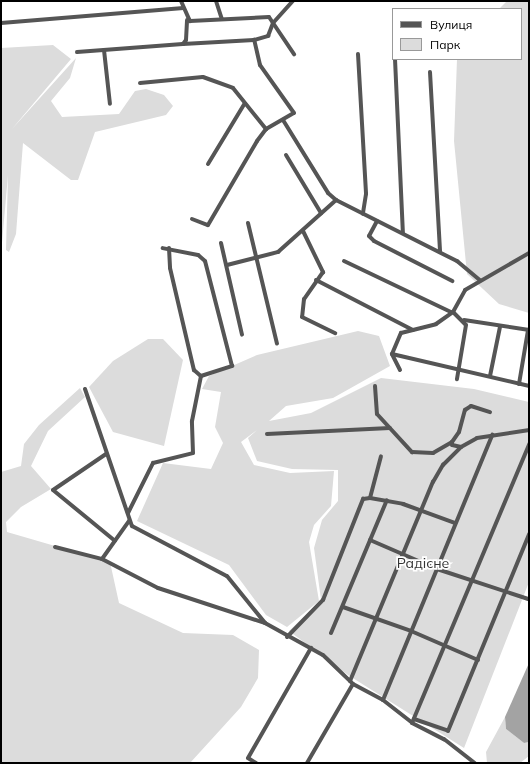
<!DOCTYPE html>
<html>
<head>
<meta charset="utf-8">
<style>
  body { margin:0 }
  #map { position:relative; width:530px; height:764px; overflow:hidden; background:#fff; font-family:Mulish,sans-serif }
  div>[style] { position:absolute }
  .green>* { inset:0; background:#dcdcdc }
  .water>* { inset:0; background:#a3a3a3 }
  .minor>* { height:4px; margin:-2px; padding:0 2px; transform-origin:2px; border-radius:2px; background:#555 }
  span { translate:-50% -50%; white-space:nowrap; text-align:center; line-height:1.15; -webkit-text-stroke:3.5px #fff; paint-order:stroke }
  .park-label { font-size:14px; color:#333 }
  .frame { position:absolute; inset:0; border:2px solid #000; pointer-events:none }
  .legend { position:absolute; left:392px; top:8px; width:130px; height:52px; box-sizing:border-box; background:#fff; border:1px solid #999; margin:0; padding:5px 7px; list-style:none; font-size:12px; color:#000 }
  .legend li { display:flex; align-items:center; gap:8px; height:20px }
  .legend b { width:20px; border:1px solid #999 }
</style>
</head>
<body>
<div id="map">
  <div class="green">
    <i style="clip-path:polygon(507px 1px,529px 1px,529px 313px,499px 304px,467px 274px,454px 141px,457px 59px,521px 59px,521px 9px,499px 9px)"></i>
    <i style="clip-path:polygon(53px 45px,71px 59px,12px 129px,76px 58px,70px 78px,51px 101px,62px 117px,119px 114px,135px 91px,146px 89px,164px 95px,173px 106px,166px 115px,95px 132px,78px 180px,71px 180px,23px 143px,16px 234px,9px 252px,6px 250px,8px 175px,1px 254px,1px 48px)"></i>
    <i style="clip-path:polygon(358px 331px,379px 336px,390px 366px,333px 398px,286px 406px,269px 421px,311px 413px,381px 378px,474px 389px,529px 402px,529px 582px,464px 748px,348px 675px,289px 631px,321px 600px,314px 548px,322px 520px,338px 501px,338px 470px,292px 469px,257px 461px,248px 438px,257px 430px,241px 442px,254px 465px,290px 473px,334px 471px,331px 506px,314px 525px,309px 542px,319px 601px,287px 627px,266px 615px,229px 565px,137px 521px,163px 463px,211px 469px,223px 443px,215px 427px,221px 392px,202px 389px,209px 376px,257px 355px)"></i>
    <i style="clip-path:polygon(148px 339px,163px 339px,183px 360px,164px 446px,113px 432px,89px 387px,113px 361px)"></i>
    <i style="clip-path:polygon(80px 388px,85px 397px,48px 431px,31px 466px,51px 489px,21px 507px,6px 522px,7px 532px,110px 562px,119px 603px,183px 633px,233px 635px,259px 650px,258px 678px,241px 707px,190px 763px,1px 763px,1px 472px,21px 466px,24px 444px,39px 425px)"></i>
    <i style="clip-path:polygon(505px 717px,506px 729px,524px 743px,529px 742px,529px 756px,520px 763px,487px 763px,486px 752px)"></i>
  </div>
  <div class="water">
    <i style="clip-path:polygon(529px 663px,529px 742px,524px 743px,506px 729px,505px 717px)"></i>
  </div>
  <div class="minor">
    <i style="left:181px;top:1px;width:22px;rotate:66deg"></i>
    <i style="left:190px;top:21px;width:79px;rotate:-2.9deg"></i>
    <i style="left:269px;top:17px;width:45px;rotate:56deg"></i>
    <i style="left:216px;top:1px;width:19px;rotate:72deg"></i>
    <i style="left:1px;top:23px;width:183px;rotate:-4.7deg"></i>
    <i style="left:183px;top:44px;width:71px;rotate:-3.2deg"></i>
    <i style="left:104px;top:50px;width:54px;rotate:83.7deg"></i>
    <i style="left:77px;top:52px;width:106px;rotate:-4.3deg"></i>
    <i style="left:183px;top:44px;width:5px;rotate:-53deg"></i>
    <i style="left:186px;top:40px;width:20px;rotate:-87deg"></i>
    <i style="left:358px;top:54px;width:140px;rotate:86.7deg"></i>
    <i style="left:366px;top:194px;width:20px;rotate:99deg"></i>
    <i style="left:395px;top:59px;width:174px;rotate:87.4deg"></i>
    <i style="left:430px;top:72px;width:180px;rotate:86.8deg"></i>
    <i style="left:140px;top:83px;width:63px;rotate:-5.4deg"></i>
    <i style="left:203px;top:77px;width:32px;rotate:20deg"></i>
    <i style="left:233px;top:88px;width:53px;rotate:51.2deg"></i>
    <i style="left:283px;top:120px;width:86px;rotate:58.3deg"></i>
    <i style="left:328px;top:193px;width:11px;rotate:41deg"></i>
    <i style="left:336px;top:200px;width:136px;rotate:26.8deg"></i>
    <i style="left:457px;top:261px;width:30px;rotate:40deg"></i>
    <i style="left:286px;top:155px;width:68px;rotate:58.9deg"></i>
    <i style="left:208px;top:164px;width:71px;rotate:-58.8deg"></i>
    <i style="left:192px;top:219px;width:17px;rotate:21deg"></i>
    <i style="left:208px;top:225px;width:97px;rotate:-59.7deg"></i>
    <i style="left:257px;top:141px;width:15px;rotate:-53deg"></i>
    <i style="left:266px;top:129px;width:32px;rotate:-30deg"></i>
    <i style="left:294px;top:113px;width:59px;rotate:-125.3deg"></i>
    <i style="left:260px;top:65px;width:26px;rotate:-103deg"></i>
    <i style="left:254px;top:40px;width:15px;rotate:-16deg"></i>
    <i style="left:268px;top:36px;width:14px;rotate:-69deg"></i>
    <i style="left:273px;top:23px;width:30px;rotate:-48deg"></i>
    <i style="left:377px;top:221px;width:17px;rotate:118deg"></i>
    <i style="left:369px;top:236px;width:7px;rotate:45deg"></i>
    <i style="left:374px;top:241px;width:88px;rotate:27.1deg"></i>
    <i style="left:248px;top:223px;width:124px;rotate:76.5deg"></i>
    <i style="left:303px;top:231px;width:46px;rotate:64deg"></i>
    <i style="left:323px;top:272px;width:33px;rotate:125deg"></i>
    <i style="left:304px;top:299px;width:18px;rotate:96deg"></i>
    <i style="left:302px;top:317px;width:37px;rotate:26deg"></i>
    <i style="left:221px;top:243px;width:94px;rotate:77.1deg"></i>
    <i style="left:169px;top:248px;width:20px;rotate:87deg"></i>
    <i style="left:170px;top:268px;width:105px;rotate:76.8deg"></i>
    <i style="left:194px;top:370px;width:9px;rotate:41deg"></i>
    <i style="left:344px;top:261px;width:119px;rotate:25.5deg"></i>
    <i style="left:227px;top:265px;width:53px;rotate:-14.3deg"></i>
    <i style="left:278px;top:252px;width:78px;rotate:-41.9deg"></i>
    <i style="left:316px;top:280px;width:109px;rotate:27.3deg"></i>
    <i style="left:453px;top:312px;width:18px;rotate:45deg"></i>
    <i style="left:466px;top:325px;width:55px;rotate:99.5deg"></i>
    <i style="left:464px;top:320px;width:66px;rotate:8.7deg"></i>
    <i style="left:392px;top:354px;width:141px;rotate:13.1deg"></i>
    <i style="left:400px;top:370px;width:18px;rotate:-117deg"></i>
    <i style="left:392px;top:354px;width:23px;rotate:-67deg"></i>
    <i style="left:401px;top:333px;width:36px;rotate:-14deg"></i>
    <i style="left:436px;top:324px;width:21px;rotate:-35deg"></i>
    <i style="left:453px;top:312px;width:25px;rotate:-61deg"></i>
    <i style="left:465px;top:290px;width:74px;rotate:-30deg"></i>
    <i style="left:490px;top:376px;width:50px;rotate:-78.5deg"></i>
    <i style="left:519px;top:384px;width:55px;rotate:-80.5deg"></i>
    <i style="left:375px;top:386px;width:28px;rotate:86deg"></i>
    <i style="left:377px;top:414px;width:52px;rotate:47.4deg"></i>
    <i style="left:412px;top:452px;width:21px;rotate:3deg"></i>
    <i style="left:433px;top:453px;width:22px;rotate:-30deg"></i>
    <i style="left:85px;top:389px;width:145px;rotate:71.1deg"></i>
    <i style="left:132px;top:526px;width:107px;rotate:27.8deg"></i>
    <i style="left:227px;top:576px;width:60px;rotate:51deg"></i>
    <i style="left:267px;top:434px;width:123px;rotate:-2.8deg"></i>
    <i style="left:461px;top:447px;width:9px;rotate:-167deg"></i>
    <i style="left:452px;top:445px;width:3px;rotate:-90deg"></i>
    <i style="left:452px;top:442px;width:12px;rotate:-55deg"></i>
    <i style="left:459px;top:432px;width:23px;rotate:-75deg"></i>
    <i style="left:465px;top:410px;width:7px;rotate:-34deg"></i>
    <i style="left:471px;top:406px;width:20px;rotate:18deg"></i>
    <i style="left:106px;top:454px;width:64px;rotate:145.8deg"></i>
    <i style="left:53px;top:490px;width:80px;rotate:39.4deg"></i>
    <i style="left:370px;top:498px;width:34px;rotate:10deg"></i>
    <i style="left:403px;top:504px;width:55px;rotate:20.1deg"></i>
    <i style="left:128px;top:513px;width:56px;rotate:-63.4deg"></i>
    <i style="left:153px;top:463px;width:41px;rotate:-14deg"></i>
    <i style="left:193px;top:453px;width:32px;rotate:-92deg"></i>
    <i style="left:192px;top:421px;width:46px;rotate:-78.7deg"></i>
    <i style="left:201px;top:376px;width:33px;rotate:-18deg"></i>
    <i style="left:232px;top:366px;width:108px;rotate:-104.4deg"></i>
    <i style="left:205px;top:261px;width:9px;rotate:-139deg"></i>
    <i style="left:198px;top:255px;width:36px;rotate:-169deg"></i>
    <i style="left:370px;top:540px;width:73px;rotate:23.4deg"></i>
    <i style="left:437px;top:569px;width:96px;rotate:18.2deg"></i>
    <i style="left:55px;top:547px;width:49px;rotate:14.3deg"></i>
    <i style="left:102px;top:559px;width:63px;rotate:27.4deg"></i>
    <i style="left:158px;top:588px;width:113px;rotate:18.1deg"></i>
    <i style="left:265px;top:623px;width:66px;rotate:28.9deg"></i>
    <i style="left:323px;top:655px;width:42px;rotate:44deg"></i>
    <i style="left:353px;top:684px;width:34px;rotate:28deg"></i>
    <i style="left:383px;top:700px;width:37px;rotate:38deg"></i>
    <i style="left:412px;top:723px;width:36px;rotate:27deg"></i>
    <i style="left:444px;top:739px;width:39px;rotate:38deg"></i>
    <i style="left:102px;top:559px;width:47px;rotate:-54.6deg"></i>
    <i style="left:343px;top:607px;width:72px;rotate:19.4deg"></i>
    <i style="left:411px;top:631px;width:73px;rotate:23.4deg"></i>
    <i style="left:331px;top:633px;width:144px;rotate:-67.2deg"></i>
    <i style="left:287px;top:637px;width:52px;rotate:-45.8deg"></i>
    <i style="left:323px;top:600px;width:109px;rotate:-68.4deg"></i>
    <i style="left:363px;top:499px;width:7px;rotate:-8deg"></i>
    <i style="left:370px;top:498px;width:43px;rotate:-75.3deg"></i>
    <i style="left:350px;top:681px;width:216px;rotate:-67.4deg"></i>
    <i style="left:433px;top:482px;width:20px;rotate:-60deg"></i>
    <i style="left:443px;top:465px;width:25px;rotate:-45deg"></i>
    <i style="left:461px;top:447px;width:18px;rotate:-29deg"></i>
    <i style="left:477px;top:438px;width:53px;rotate:-8.7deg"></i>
    <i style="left:383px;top:700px;width:287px;rotate:-67.6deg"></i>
    <i style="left:414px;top:719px;width:36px;rotate:19deg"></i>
    <i style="left:448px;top:731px;width:213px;rotate:-67.6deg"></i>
    <i style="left:412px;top:723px;width:303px;rotate:-67.2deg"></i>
    <i style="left:256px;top:763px;width:9px;rotate:-148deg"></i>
    <i style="left:248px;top:758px;width:127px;rotate:-60.2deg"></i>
    <i style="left:307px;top:763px;width:91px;rotate:-59.8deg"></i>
  </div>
  <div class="park-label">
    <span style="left:423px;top:563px">Радісне</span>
  </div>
  <div class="frame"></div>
  <ul class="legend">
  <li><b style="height:5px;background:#555"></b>Вулиця</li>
  <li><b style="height:11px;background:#dcdcdc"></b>Парк</li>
  </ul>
</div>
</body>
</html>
